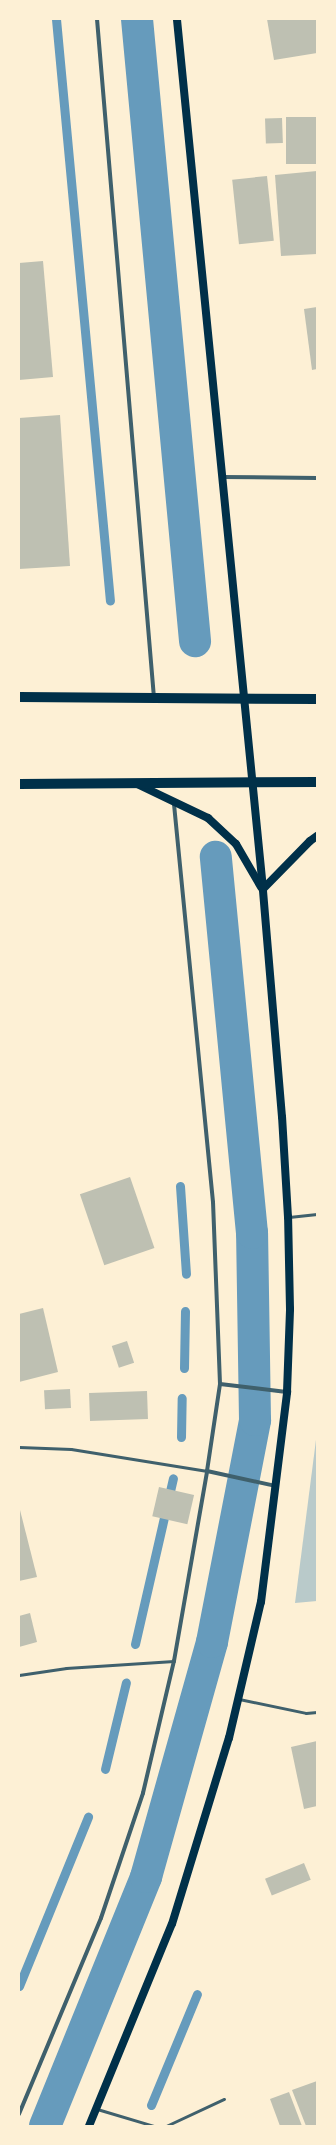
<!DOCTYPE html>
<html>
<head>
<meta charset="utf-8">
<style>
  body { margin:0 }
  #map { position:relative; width:336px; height:2145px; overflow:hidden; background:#fdf0d5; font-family:Ubuntu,sans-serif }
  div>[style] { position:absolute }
  .green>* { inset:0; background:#b9caca }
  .stream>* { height:9px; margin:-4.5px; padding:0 4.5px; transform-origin:4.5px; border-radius:4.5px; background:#669bbc }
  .canal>* { height:32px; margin:-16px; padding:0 16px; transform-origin:16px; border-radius:16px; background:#669bbc }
  .building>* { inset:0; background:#bec0b2; transform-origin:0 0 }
  .service>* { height:3px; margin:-1.5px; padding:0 1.5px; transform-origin:1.5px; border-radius:1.5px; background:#3f606c }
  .minor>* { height:4px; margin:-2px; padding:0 2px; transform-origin:2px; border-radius:2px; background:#3f606c }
  .secondary>* { height:8px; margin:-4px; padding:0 4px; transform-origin:4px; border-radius:4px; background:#003049 }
  .primary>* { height:10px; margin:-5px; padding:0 5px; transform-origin:5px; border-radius:5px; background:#003049 }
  span { translate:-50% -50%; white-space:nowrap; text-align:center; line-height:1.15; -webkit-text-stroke:3px #fdf0d5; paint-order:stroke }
  .frame { position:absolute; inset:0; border:20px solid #fdf0d5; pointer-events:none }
</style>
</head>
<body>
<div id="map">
  <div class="green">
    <i style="clip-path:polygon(317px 1432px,317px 1601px,295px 1603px)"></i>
  </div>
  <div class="stream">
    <i style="left:56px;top:19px;width:584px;rotate:84.7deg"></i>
    <i style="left:180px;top:1186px;width:88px;rotate:86.1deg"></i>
    <i style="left:184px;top:1368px;width:57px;rotate:-89deg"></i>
    <i style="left:181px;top:1437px;width:39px;rotate:-89deg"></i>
    <i style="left:135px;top:1644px;width:170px;rotate:-77.1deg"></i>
    <i style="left:105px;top:1769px;width:89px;rotate:-76.4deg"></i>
    <i style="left:19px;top:1986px;width:183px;rotate:-67.8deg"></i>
    <i style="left:151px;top:2105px;width:120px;rotate:-67.5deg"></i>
  </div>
  <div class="canal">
    <i style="left:137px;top:19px;width:625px;rotate:84.67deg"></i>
    <i style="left:45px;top:2126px;width:269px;rotate:-67.9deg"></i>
    <i style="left:146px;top:1877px;width:244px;rotate:-74.3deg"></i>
    <i style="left:212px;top:1642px;width:226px;rotate:-79deg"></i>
    <i style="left:255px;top:1420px;width:187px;rotate:-90.9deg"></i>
    <i style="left:252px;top:1233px;width:378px;rotate:-95.5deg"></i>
  </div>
  <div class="building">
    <i style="clip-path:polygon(267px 19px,317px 19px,317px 53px,274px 60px)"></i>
    <i style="left:317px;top:117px;width:47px;height:31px;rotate:90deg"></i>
    <i style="left:282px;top:118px;width:25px;height:17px;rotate:88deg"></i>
    <i style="clip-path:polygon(317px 171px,317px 254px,281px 256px,275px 175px)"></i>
    <i style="left:267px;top:176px;width:65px;height:35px;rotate:84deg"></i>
    <i style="clip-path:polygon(43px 261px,53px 377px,19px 380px,19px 263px)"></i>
    <i style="clip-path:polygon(317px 307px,317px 369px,312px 370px,304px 309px)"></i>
    <i style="clip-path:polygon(60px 415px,70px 566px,19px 569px,19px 418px)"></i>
    <i style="left:130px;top:1177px;width:75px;height:53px;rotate:71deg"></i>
    <i style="clip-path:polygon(43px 1308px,58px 1372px,19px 1382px,19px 1314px)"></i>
    <i style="left:127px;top:1341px;width:23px;height:16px;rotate:72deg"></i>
    <i style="left:70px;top:1389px;width:19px;height:26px;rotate:87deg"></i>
    <i style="left:147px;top:1391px;width:28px;height:58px;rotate:88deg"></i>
    <i style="left:159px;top:1487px;width:36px;height:30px;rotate:13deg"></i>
    <i style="clip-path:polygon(19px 1506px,37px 1577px,19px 1581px)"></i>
    <i style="clip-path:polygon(30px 1613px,37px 1642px,19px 1647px,19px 1616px)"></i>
    <i style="clip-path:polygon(317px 1741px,317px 1806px,304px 1809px,291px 1747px)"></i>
    <i style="left:304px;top:1863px;width:18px;height:42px;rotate:68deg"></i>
    <i style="clip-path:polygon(317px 2081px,317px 2126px,306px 2126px,292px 2090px)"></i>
    <i style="clip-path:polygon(289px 2092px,302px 2126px,280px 2126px,270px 2099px)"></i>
  </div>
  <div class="service">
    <i style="left:289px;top:1217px;width:28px;rotate:-6deg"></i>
    <i style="left:19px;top:1447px;width:52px;rotate:2.2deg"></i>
    <i style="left:71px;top:1449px;width:138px;rotate:9.2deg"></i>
    <i style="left:19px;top:1675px;width:48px;rotate:-8.5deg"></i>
    <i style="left:66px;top:1668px;width:108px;rotate:-3.7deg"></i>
    <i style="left:239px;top:1699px;width:68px;rotate:11.8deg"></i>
    <i style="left:306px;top:1713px;width:11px;rotate:-5deg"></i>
    <i style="left:97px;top:2109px;width:59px;rotate:16.6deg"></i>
    <i style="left:166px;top:2126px;width:64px;rotate:-25deg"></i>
  </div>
  <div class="minor">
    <i style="left:97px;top:19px;width:681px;rotate:85.2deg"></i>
    <i style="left:222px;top:477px;width:95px;rotate:0.6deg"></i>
    <i style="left:220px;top:1384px;width:67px;rotate:6.8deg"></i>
    <i style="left:207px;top:1471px;width:71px;rotate:12.3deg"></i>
    <i style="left:19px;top:2114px;width:212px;rotate:-67.3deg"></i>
    <i style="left:101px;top:1918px;width:132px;rotate:-71.4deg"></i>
    <i style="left:143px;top:1793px;width:136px;rotate:-76.8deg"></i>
    <i style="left:174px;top:1661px;width:193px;rotate:-80.1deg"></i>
    <i style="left:207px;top:1471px;width:88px;rotate:-81.5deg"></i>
    <i style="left:220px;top:1384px;width:182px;rotate:-92.2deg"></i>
    <i style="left:213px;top:1202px;width:403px;rotate:-95.6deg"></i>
  </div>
  <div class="secondary">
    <i style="left:137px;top:784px;width:79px;rotate:25.6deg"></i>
    <i style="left:208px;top:818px;width:38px;rotate:43deg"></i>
    <i style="left:236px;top:844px;width:50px;rotate:59.8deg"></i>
    <i style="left:263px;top:889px;width:67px;rotate:-45.6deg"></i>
    <i style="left:310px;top:841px;width:9px;rotate:-36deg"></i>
    <i style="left:89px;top:2126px;width:218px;rotate:-67.7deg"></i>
    <i style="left:172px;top:1924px;width:195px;rotate:-73deg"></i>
    <i style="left:229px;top:1738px;width:140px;rotate:-76.8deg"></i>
    <i style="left:261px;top:1602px;width:212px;rotate:-82.9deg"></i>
    <i style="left:287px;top:1392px;width:83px;rotate:-87.9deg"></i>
    <i style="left:290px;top:1309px;width:92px;rotate:-91.2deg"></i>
    <i style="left:288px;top:1217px;width:100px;rotate:-93.4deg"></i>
    <i style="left:282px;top:1117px;width:229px;rotate:-94.8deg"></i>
    <i style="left:263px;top:889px;width:874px;rotate:-95.65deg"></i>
  </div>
  <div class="primary">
    <i style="left:19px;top:697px;width:298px;rotate:0.4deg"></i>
    <i style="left:19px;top:784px;width:298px;rotate:-0.4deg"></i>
  </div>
  <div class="frame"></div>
</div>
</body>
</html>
